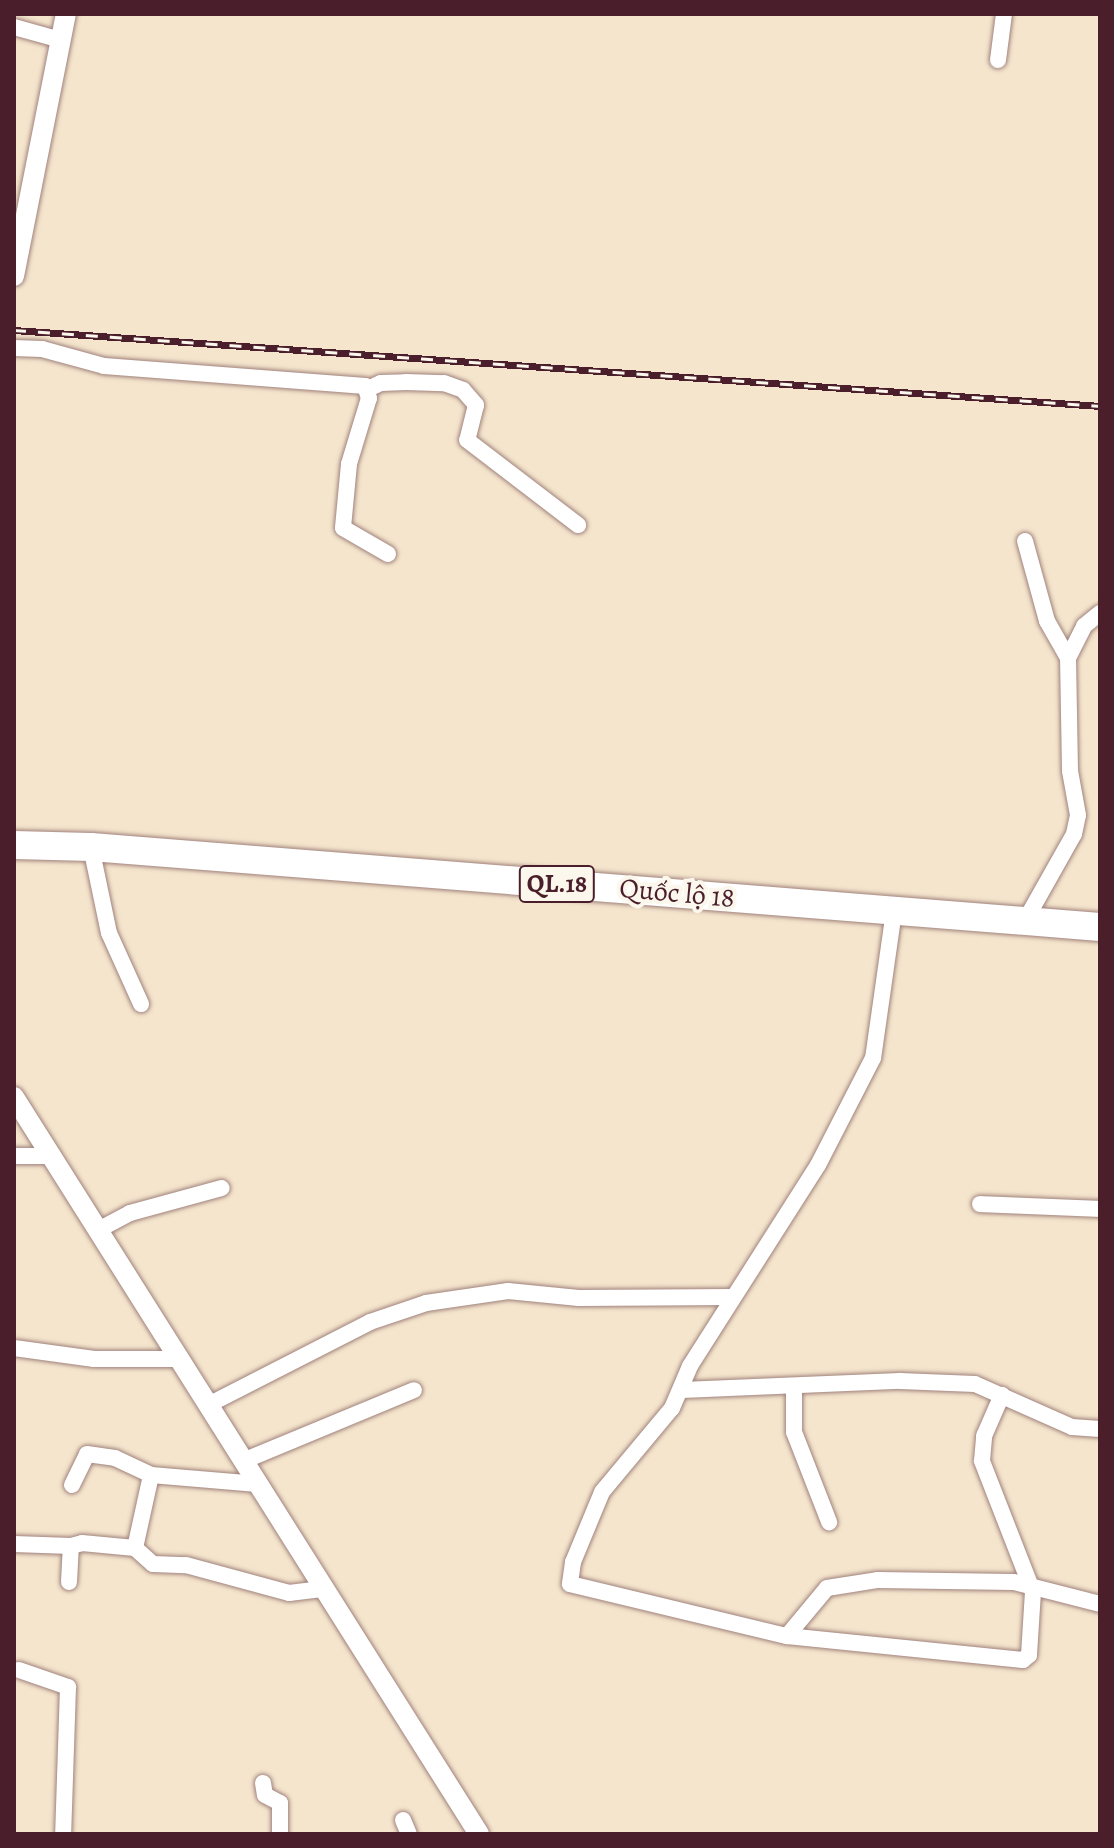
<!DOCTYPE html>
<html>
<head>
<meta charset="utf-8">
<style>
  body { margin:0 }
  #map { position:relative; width:1114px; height:1848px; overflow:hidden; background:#f5e5cd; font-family:Alegreya,serif }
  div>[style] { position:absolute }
  .roads { filter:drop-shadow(0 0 2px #a0827c) drop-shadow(0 0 2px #a0827c) }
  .minor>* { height:16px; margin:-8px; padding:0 8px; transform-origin:8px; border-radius:8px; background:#fff }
  .tertiary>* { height:20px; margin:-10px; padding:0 10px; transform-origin:10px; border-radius:10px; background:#fff }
  .trunk>* { height:28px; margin:-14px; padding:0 14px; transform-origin:14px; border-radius:14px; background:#fff }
  .rail>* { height:7px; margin-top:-3.5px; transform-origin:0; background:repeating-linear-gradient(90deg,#fbf7ec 0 12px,#4a1f2b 0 24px); box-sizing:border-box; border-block:2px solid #4a1f2b }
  span { translate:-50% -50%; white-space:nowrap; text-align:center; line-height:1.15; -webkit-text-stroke:8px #fbf7ec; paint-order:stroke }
  .shield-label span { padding:2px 6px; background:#fbf7ec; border:2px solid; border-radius:6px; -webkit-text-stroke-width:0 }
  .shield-label { font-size:26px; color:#4a1f2b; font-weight:700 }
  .street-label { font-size:28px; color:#4a1f2b }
  .frame { position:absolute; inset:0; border:16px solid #4a1f2b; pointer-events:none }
</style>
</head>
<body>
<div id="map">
  <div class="roads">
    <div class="minor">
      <i style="left:14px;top:27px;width:49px;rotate:15.5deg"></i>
      <i style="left:998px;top:60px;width:46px;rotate:-82.6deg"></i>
      <i style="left:14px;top:348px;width:28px;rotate:2deg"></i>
      <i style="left:42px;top:349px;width:64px;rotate:15.3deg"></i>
      <i style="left:104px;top:366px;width:262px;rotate:4.4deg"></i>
      <i style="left:365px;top:386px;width:13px;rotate:72deg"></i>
      <i style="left:369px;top:398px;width:69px;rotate:106.9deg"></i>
      <i style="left:349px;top:464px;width:64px;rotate:95.4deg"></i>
      <i style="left:343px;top:528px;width:52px;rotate:30deg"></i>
      <i style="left:368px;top:389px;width:14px;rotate:-25deg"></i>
      <i style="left:381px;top:383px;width:25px;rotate:-2deg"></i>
      <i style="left:406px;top:382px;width:38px;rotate:2deg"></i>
      <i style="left:444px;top:383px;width:20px;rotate:20deg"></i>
      <i style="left:463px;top:390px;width:20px;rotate:49deg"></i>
      <i style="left:476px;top:405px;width:36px;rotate:104deg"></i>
      <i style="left:467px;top:440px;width:140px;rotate:37.4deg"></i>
      <i style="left:1025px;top:541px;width:83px;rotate:74.6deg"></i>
      <i style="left:1047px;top:621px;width:43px;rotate:60.4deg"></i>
      <i style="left:91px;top:847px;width:88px;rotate:78.2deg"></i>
      <i style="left:109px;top:933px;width:78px;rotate:65.7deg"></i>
      <i style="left:894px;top:911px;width:148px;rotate:98.1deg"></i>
      <i style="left:873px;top:1058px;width:120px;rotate:117.2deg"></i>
      <i style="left:818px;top:1165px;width:238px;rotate:122.5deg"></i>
      <i style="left:690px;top:1366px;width:46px;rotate:113.2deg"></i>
      <i style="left:672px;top:1408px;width:109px;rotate:129.8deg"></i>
      <i style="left:602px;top:1492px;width:76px;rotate:112.5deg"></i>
      <i style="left:573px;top:1562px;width:22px;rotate:98deg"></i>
      <i style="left:570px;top:1584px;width:223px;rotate:13.5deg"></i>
      <i style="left:787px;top:1636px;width:237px;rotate:5.8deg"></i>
      <i style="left:1023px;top:1660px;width:8px;rotate:-40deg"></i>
      <i style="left:1029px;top:1655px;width:63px;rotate:-86.4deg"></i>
      <i style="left:1033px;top:1592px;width:141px;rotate:-111.3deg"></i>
      <i style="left:982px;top:1461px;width:25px;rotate:-85deg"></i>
      <i style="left:984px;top:1436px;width:45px;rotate:-66.3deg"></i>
      <i style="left:1025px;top:921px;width:100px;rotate:-60.6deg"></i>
      <i style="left:1074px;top:834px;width:19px;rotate:-78deg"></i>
      <i style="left:1078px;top:815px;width:45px;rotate:-100.3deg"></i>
      <i style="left:1070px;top:771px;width:113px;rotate:-91deg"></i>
      <i style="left:1068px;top:658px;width:36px;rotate:-63deg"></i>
      <i style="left:1084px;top:626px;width:21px;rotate:-39deg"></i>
      <i style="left:14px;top:1156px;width:39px"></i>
      <i style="left:980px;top:1204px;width:120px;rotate:2.4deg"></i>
      <i style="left:100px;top:1229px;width:34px;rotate:-28deg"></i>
      <i style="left:130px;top:1213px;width:95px;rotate:-15.2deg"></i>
      <i style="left:14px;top:1348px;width:81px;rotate:7.8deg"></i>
      <i style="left:94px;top:1359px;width:86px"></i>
      <i style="left:794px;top:1388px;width:44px;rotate:90deg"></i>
      <i style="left:794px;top:1432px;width:97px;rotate:68.7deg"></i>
      <i style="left:682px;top:1390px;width:218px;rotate:-2.4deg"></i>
      <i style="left:900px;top:1381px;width:75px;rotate:2.3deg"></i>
      <i style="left:975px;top:1384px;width:106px;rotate:23.9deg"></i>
      <i style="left:1072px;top:1427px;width:28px;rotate:4deg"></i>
      <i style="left:208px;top:1405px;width:182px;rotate:-27.1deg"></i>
      <i style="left:370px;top:1322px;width:59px;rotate:-18.7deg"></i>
      <i style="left:426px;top:1303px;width:83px;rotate:-8.3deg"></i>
      <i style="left:508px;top:1291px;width:71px;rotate:5.6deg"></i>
      <i style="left:579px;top:1298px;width:154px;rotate:-0.4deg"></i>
      <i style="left:243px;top:1461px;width:185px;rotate:-22.5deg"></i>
      <i style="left:72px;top:1485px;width:34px;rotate:-64deg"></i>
      <i style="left:87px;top:1454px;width:28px;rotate:8deg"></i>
      <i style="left:115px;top:1458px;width:40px;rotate:25deg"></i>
      <i style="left:151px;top:1475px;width:107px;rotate:4.8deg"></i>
      <i style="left:14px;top:1544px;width:57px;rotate:2deg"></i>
      <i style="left:135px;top:1548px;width:75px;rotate:-77.6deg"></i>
      <i style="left:69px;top:1582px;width:36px;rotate:-87deg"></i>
      <i style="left:71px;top:1546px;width:11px;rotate:-15deg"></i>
      <i style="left:82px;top:1543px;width:53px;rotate:5.4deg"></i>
      <i style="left:135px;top:1548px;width:24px;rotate:42deg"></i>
      <i style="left:153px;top:1564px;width:33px;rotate:2deg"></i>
      <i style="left:186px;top:1565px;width:107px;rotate:15.2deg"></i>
      <i style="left:289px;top:1593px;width:35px;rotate:-7deg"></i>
      <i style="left:787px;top:1636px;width:62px;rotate:-50.2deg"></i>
      <i style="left:827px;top:1588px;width:52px;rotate:-8.9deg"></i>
      <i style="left:878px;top:1580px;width:136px;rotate:0.8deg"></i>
      <i style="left:1014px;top:1582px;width:89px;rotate:14.3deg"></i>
      <i style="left:19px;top:1670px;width:52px;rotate:19.1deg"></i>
      <i style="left:68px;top:1687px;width:147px;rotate:91.9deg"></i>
      <i style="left:263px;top:1783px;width:12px;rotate:81deg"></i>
      <i style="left:265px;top:1795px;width:17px;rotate:28deg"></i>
      <i style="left:280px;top:1803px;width:31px;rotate:90deg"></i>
      <i style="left:403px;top:1820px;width:15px;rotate:67deg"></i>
    </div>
    <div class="tertiary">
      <i style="left:14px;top:276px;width:267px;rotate:-78.8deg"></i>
      <i style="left:14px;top:1097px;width:871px;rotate:57.75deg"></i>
    </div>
    <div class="trunk">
      <i style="left:14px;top:845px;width:77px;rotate:1.5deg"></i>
      <i style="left:91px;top:847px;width:1012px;rotate:4.53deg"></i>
    </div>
  </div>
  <div class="rail">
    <i style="left:14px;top:330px;width:1089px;rotate:4deg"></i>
  </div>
  <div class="shield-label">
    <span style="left:557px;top:884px">QL.18</span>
  </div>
  <div class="street-label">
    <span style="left:677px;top:893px;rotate:5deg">Quốc lộ 18</span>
  </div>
  <div class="frame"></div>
</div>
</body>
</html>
